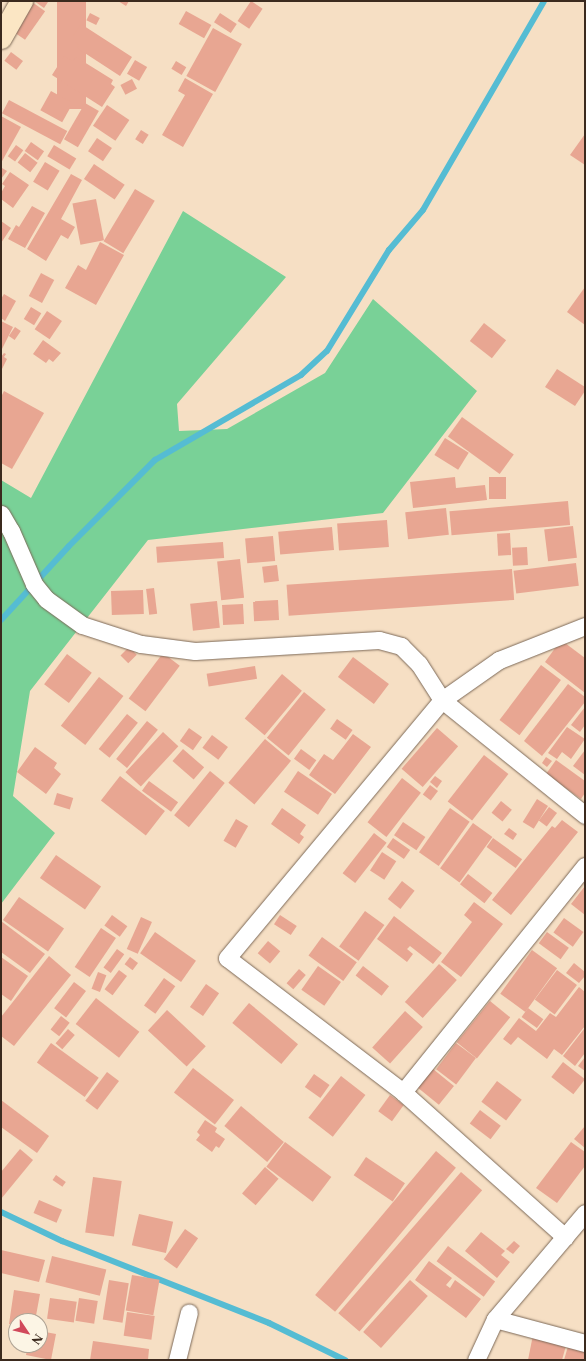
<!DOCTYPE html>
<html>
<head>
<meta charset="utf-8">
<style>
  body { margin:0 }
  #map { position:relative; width:586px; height:1361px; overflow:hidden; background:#f6dfc4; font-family:"Libre Caslon Text",serif }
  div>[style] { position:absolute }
  .green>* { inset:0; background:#79d197 }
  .stream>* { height:6px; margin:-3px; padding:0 3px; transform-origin:3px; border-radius:3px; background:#55bcd3 }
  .building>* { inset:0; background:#e8a692; transform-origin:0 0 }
  .roads { filter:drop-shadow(0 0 1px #7c6958) drop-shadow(0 0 1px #7c6958) }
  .street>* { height:17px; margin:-8.5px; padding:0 8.5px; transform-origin:8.5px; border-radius:8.5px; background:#fff }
  .secondary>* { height:22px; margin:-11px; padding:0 11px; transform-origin:11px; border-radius:11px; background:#fbe6c4 }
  span { translate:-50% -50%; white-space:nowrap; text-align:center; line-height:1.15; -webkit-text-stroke:3.5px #fcf5e5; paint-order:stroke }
  .frame { position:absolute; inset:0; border:2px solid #3b2a1e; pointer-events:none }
  .north { position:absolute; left:8px; top:1313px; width:40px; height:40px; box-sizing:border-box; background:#fcf5e5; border:1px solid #afa495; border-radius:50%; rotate:125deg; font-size:11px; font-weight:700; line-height:16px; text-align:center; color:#3b2a1e }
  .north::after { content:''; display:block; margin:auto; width:14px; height:18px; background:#d1495b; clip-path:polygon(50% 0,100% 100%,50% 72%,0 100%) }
</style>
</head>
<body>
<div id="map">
  <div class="green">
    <i style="clip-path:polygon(183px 211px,286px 277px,177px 404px,179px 431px,227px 429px,325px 373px,373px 299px,477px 391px,383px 513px,148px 540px,30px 691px,13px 796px,55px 833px,1px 904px,1px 480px,31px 498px)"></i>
  </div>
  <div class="stream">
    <i style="left:1px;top:620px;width:100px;rotate:-47.4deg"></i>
    <i style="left:69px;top:546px;width:122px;rotate:-45deg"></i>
    <i style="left:155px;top:460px;width:169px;rotate:-30.2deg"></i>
    <i style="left:301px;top:375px;width:35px;rotate:-43deg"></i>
    <i style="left:327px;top:351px;width:119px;rotate:-58.5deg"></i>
    <i style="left:389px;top:250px;width:52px;rotate:-49.6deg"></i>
    <i style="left:423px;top:210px;width:241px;rotate:-59.9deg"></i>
    <i style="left:1px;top:1212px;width:68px;rotate:25.4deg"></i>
    <i style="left:62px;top:1241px;width:223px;rotate:21.6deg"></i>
    <i style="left:269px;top:1323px;width:85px;rotate:26deg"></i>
  </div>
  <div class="building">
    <i style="clip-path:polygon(34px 1px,47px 1px,48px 2px,44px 8px)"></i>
    <i style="left:57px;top:1px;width:29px;height:108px"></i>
    <i style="clip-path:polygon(118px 1px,129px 1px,126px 6px)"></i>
    <i style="left:251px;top:1px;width:14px;height:24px;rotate:34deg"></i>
    <i style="left:32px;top:2px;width:16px;height:35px;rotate:35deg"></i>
    <i style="left:186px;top:11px;width:29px;height:15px;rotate:29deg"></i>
    <i style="left:90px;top:13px;width:11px;height:8px;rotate:27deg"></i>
    <i style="left:220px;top:13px;width:20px;height:11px;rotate:33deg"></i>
    <i style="clip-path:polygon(81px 24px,132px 57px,120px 76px,77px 48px,79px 45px,75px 42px,77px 38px,73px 36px)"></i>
    <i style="left:213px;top:28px;width:33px;height:55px;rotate:29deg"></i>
    <i style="left:11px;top:52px;width:15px;height:11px;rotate:37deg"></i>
    <i style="clip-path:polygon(64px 56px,73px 61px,76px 57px,113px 80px,111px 84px,115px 87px,102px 107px,52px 75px)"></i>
    <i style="left:135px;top:60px;width:14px;height:16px;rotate:30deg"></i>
    <i style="left:176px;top:61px;width:12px;height:9px;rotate:31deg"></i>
    <i style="clip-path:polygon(185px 78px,213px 94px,183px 147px,162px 135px,185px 95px,178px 91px)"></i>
    <i style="left:132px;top:79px;width:11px;height:13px;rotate:63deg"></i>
    <i style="left:51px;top:91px;width:25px;height:22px;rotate:29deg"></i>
    <i style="left:9px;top:100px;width:66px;height:15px;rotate:28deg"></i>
    <i style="left:85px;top:103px;width:16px;height:42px;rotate:30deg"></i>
    <i style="left:107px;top:105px;width:27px;height:25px;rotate:34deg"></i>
    <i style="clip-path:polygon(1px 116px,21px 127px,1px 163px)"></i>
    <i style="left:141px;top:130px;width:9px;height:11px;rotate:32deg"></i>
    <i style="clip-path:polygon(585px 134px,585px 165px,570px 155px)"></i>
    <i style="left:97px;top:138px;width:18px;height:16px;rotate:34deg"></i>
    <i style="left:31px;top:142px;width:16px;height:11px;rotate:35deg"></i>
    <i style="left:16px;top:145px;width:9px;height:14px;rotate:36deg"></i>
    <i style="left:54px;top:145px;width:26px;height:13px;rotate:31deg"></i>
    <i style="left:25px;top:153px;width:16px;height:12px;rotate:38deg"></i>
    <i style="left:45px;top:162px;width:17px;height:23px;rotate:31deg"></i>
    <i style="left:94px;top:164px;width:37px;height:18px;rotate:34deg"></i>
    <i style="clip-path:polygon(2px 168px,7px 171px,1px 179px,1px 169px)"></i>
    <i style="clip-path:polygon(10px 172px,29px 185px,13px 208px,1px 199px,1px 193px,5px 186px,2px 184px)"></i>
    <i style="clip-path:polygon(71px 174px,82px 180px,61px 219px,75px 227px,68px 239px,61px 235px,46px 261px,27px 249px)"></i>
    <i style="left:135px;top:189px;width:23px;height:61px;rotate:31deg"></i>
    <i style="left:96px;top:199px;width:42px;height:24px;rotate:79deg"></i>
    <i style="clip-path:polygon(32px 206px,45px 213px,25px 248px,8px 239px,16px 225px,19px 227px)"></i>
    <i style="clip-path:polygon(1px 221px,11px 228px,1px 243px)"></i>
    <i style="clip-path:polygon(100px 242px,124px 255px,96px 305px,65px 288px,78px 265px,86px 270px)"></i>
    <i style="left:41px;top:273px;width:15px;height:26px;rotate:28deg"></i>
    <i style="clip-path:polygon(585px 287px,585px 325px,567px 312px)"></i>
    <i style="clip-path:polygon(4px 294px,16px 301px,5px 321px,1px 318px,1px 299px)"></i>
    <i style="left:31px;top:307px;width:12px;height:14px;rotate:31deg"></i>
    <i style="left:47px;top:311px;width:18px;height:22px;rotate:34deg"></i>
    <i style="clip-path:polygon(1px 321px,13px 327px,1px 351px)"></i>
    <i style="left:484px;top:323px;width:28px;height:23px;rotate:38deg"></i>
    <i style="left:15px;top:327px;width:7px;height:11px;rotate:34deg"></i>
    <i style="clip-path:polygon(43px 340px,61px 353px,53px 362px,49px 359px,46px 363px,33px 354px)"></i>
    <i style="clip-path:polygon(4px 353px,6px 354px,4px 357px,7px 359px,1px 371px,1px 357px)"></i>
    <i style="clip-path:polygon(557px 369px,585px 387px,585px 391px,575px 406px,545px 387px)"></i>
    <i style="clip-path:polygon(4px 391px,44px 413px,12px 469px,1px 463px,1px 397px)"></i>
    <i style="left:462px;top:417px;width:64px;height:24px;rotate:36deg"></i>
    <i style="left:445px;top:438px;width:28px;height:20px;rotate:32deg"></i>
    <i style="clip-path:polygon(455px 477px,456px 488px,485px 485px,487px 500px,413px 508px,410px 482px)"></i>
    <i style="left:489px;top:477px;width:17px;height:22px"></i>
    <i style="left:568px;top:501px;width:24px;height:119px;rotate:85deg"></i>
    <i style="left:446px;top:508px;width:27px;height:41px;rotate:84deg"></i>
    <i style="left:387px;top:520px;width:27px;height:50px;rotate:86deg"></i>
    <i style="left:573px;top:526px;width:32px;height:29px;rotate:83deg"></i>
    <i style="left:332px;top:527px;width:23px;height:54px;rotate:85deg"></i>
    <i style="left:510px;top:533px;width:22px;height:13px;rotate:87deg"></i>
    <i style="left:273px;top:536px;width:25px;height:28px;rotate:85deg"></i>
    <i style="left:223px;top:542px;width:16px;height:67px;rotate:86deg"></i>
    <i style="left:527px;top:547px;width:18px;height:15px;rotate:87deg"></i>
    <i style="left:240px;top:559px;width:39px;height:23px;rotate:84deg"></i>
    <i style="left:576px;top:563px;width:23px;height:63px;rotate:83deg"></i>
    <i style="left:277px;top:565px;width:16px;height:15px;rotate:83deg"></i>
    <i style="left:512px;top:569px;width:31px;height:226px;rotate:86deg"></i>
    <i style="left:154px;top:588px;width:26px;height:8px;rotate:83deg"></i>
    <i style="left:143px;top:590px;width:24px;height:32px;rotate:88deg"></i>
    <i style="left:278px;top:600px;width:20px;height:25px;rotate:87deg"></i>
    <i style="left:217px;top:601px;width:27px;height:27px;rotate:84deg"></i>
    <i style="left:243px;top:604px;width:20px;height:21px;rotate:87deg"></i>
    <i style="clip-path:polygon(561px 640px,585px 658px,585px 693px,545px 662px)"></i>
    <i style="left:129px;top:647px;width:11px;height:12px;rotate:45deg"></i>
    <i style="left:163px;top:653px;width:21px;height:57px;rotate:37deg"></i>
    <i style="left:67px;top:654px;width:31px;height:38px;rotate:37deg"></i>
    <i style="left:353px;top:657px;width:45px;height:25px;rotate:37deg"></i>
    <i style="left:541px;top:665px;width:25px;height:69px;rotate:37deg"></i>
    <i style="left:255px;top:666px;width:13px;height:49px;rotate:81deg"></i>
    <i style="left:282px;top:674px;width:26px;height:58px;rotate:40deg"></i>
    <i style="left:99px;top:677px;width:31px;height:62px;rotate:38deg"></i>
    <i style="clip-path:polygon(568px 684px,585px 697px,585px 702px,542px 756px,524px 741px)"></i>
    <i style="left:304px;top:692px;width:28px;height:59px;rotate:39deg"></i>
    <i style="clip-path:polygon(585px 707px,585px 725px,580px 732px,571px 725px)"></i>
    <i style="left:127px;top:714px;width:14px;height:45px;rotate:39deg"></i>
    <i style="left:337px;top:719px;width:19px;height:12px;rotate:35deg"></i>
    <i style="left:147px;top:721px;width:14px;height:49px;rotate:39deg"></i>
    <i style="clip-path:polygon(567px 727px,585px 739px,571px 759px,562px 752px,557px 759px,548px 753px)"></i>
    <i style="left:189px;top:728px;width:16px;height:16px;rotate:35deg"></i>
    <i style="left:437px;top:728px;width:28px;height:54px;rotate:41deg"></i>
    <i style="left:163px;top:732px;width:21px;height:55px;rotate:43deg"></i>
    <i style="clip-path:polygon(353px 734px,371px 747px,335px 794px,309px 775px,324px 754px,333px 760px)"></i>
    <i style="left:212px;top:735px;width:20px;height:16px;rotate:37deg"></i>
    <i style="left:265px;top:739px;width:34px;height:57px;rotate:40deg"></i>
    <i style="clip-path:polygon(35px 747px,57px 763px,54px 768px,61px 774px,46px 794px,17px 772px)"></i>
    <i style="left:183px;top:749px;width:28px;height:16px;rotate:41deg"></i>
    <i style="left:301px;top:749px;width:19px;height:12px;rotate:36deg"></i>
    <i style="clip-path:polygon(585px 750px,585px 775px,573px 766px)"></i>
    <i style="left:484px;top:755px;width:31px;height:59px;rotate:38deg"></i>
    <i style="clip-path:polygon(546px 757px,552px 761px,547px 767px,542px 763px)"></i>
    <i style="clip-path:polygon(556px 760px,585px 781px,585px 793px,581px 799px,546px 774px)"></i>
    <i style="left:210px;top:771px;width:19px;height:57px;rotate:39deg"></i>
    <i style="left:298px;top:771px;width:41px;height:25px;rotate:34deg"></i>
    <i style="left:120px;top:776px;width:57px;height:31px;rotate:38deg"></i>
    <i style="clip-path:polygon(435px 776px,442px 781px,437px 788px,430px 782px)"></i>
    <i style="left:402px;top:778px;width:24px;height:56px;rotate:38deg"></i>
    <i style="left:149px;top:781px;width:36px;height:12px;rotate:36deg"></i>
    <i style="left:430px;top:785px;width:10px;height:12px;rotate:37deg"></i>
    <i style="left:57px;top:793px;width:17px;height:12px;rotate:17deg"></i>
    <i style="left:537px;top:799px;width:13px;height:27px;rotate:32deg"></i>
    <i style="left:501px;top:801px;width:14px;height:15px;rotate:39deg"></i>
    <i style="left:549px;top:807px;width:10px;height:17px;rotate:37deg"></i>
    <i style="clip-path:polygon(282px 808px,306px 825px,300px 834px,304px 837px,299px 844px,271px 824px)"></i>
    <i style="left:450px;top:808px;width:24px;height:54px;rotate:35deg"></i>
    <i style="left:236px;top:819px;width:14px;height:25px;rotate:30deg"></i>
    <i style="clip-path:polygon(562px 820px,578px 832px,511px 915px,492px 900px,552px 826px,555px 828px)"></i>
    <i style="left:403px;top:822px;width:27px;height:16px;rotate:34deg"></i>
    <i style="left:473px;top:823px;width:24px;height:56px;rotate:36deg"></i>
    <i style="clip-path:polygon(509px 828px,517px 834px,513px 840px,504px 834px)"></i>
    <i style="left:374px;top:833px;width:16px;height:51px;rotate:38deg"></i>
    <i style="left:393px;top:838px;width:21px;height:11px;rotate:35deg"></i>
    <i style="left:493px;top:838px;width:36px;height:11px;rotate:36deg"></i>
    <i style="left:382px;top:852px;width:17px;height:22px;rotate:33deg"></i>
    <i style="left:56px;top:855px;width:55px;height:28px;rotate:35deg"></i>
    <i style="left:468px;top:874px;width:31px;height:13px;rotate:38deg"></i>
    <i style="left:402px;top:881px;width:16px;height:23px;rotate:38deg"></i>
    <i style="clip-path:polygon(585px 886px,585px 915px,571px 904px)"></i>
    <i style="left:19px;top:897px;width:55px;height:28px;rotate:35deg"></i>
    <i style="clip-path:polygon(474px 902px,503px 924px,461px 977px,441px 962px,472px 922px,464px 915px)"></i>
    <i style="left:365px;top:911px;width:24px;height:44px;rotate:36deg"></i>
    <i style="left:112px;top:915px;width:19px;height:13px;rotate:36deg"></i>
    <i style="left:280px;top:915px;width:20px;height:11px;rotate:33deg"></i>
    <i style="clip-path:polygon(394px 916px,442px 953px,433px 964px,410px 946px,407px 949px,413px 954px,407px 962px,377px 939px)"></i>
    <i style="left:141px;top:917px;width:12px;height:35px;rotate:24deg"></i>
    <i style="left:564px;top:918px;width:24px;height:18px;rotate:36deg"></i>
    <i style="clip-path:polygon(1px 921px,45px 954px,30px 973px,1px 952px)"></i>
    <i style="left:101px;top:928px;width:18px;height:47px;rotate:34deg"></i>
    <i style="left:155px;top:932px;width:50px;height:26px;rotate:35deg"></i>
    <i style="left:547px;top:932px;width:27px;height:14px;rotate:36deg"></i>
    <i style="left:322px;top:937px;width:43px;height:23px;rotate:36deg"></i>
    <i style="left:268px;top:941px;width:16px;height:16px;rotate:40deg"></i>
    <i style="left:117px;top:949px;width:9px;height:23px;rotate:36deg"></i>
    <i style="left:532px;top:950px;width:31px;height:54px;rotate:36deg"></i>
    <i style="clip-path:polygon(49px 956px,71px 975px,14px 1046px,1px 1036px,1px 1017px)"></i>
    <i style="clip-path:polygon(1px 957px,28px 976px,11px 1001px,1px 994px)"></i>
    <i style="left:130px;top:957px;width:10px;height:9px;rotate:37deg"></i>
    <i style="clip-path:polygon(574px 963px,585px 972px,585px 976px,579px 983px,566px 973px)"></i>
    <i style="left:439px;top:964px;width:24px;height:51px;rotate:42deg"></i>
    <i style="left:318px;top:966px;width:28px;height:29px;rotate:35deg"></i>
    <i style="left:363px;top:966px;width:33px;height:12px;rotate:38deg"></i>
    <i style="left:299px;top:969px;width:9px;height:19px;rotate:41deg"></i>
    <i style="left:119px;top:970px;width:10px;height:24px;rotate:37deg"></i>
    <i style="left:557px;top:970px;width:25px;height:37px;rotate:37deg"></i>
    <i style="left:98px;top:972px;width:9px;height:18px;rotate:21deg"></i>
    <i style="left:164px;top:978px;width:14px;height:34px;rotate:36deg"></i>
    <i style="left:74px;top:982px;width:15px;height:33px;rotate:37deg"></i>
    <i style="left:206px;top:984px;width:16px;height:28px;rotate:35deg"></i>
    <i style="clip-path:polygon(579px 987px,585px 992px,585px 1026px,562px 1055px,554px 1049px,547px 1059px,518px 1037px,511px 1045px,503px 1039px,519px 1018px,536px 1031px,550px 1013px,556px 1017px)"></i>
    <i style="left:96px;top:998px;width:55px;height:33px;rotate:38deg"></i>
    <i style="left:490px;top:1001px;width:26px;height:53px;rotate:39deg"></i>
    <i style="left:249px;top:1003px;width:64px;height:26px;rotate:40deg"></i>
    <i style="left:528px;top:1008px;width:19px;height:11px;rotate:36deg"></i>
    <i style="left:167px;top:1010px;width:53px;height:28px;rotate:43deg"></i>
    <i style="left:405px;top:1011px;width:24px;height:49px;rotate:42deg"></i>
    <i style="left:61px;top:1016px;width:11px;height:17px;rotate:38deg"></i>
    <i style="left:68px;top:1029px;width:9px;height:19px;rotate:41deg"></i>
    <i style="clip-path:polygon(584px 1029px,585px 1053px,575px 1066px,563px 1056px)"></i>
    <i style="left:51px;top:1043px;width:59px;height:24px;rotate:36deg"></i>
    <i style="left:456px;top:1043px;width:25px;height:33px;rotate:37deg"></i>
    <i style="clip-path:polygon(585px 1057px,585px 1071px,578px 1066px)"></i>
    <i style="left:563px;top:1062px;width:28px;height:19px;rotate:38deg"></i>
    <i style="left:193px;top:1068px;width:52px;height:31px;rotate:38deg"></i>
    <i style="left:433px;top:1069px;width:27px;height:24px;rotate:39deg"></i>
    <i style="left:107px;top:1072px;width:15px;height:36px;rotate:37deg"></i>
    <i style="left:314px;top:1074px;width:19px;height:16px;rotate:35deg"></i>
    <i style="left:341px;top:1076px;width:31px;height:53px;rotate:38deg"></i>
    <i style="left:497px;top:1081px;width:31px;height:26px;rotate:37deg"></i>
    <i style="left:390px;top:1095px;width:17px;height:20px;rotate:36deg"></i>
    <i style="clip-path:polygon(1px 1100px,49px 1136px,37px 1153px,1px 1127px)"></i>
    <i style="left:241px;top:1106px;width:56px;height:26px;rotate:40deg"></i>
    <i style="left:480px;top:1110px;width:26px;height:17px;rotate:37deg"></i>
    <i style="clip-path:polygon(205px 1120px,217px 1128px,215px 1132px,225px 1139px,219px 1148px,216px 1146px,212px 1152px,196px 1140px,200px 1135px,197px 1132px)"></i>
    <i style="clip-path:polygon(585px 1126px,585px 1148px,574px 1139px)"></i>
    <i style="left:285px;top:1142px;width:58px;height:31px;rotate:37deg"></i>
    <i style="clip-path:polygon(571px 1142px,585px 1152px,585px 1166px,557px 1203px,536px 1188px)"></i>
    <i style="clip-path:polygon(20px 1149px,33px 1160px,1px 1199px,1px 1172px)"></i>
    <i style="left:436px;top:1151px;width:26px;height:188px;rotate:40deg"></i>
    <i style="left:366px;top:1157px;width:47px;height:22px;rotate:34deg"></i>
    <i style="left:265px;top:1167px;width:18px;height:35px;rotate:41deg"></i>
    <i style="left:461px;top:1172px;width:28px;height:187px;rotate:41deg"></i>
    <i style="left:56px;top:1175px;width:12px;height:6px;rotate:35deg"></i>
    <i style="left:93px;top:1177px;width:29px;height:56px;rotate:8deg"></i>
    <i style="left:39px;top:1200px;width:25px;height:14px;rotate:23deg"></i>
    <i style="left:139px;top:1214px;width:35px;height:32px;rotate:13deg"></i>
    <i style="left:185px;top:1229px;width:16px;height:37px;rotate:35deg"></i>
    <i style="clip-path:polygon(481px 1232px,505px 1251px,501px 1255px,510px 1262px,497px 1278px,465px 1251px)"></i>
    <i style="clip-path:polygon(514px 1241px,520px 1246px,513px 1254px,506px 1249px)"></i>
    <i style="left:448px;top:1246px;width:59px;height:19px;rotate:37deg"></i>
    <i style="clip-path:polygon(1px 1250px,45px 1260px,39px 1282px,1px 1273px)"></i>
    <i style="left:52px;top:1256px;width:56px;height:27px;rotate:14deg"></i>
    <i style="clip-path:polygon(429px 1261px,452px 1278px,446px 1285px,450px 1288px,455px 1280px,481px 1299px,466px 1318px,415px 1280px)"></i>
    <i style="left:132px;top:1275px;width:28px;height:36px;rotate:10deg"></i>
    <i style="left:109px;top:1280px;width:20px;height:40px;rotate:9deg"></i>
    <i style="left:410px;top:1280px;width:24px;height:70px;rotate:42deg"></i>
    <i style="clip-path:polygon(14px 1290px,40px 1294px,35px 1321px,16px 1321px,16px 1325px,9px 1324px)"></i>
    <i style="left:50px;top:1298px;width:27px;height:21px;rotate:8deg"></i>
    <i style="left:79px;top:1298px;width:19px;height:23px;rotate:9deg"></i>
    <i style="left:127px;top:1312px;width:28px;height:24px;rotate:8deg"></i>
    <i style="clip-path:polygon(40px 1331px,56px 1334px,51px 1360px,26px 1355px,28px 1345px,40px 1345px)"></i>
    <i style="clip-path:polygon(533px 1335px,567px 1342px,562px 1360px,528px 1360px)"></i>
    <i style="clip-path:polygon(93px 1341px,149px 1349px,148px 1360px,90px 1360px)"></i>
    <i style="clip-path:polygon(569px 1343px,585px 1348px,585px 1360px,564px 1360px)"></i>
  </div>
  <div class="roads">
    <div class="street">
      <i style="left:1px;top:514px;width:20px;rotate:60deg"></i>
      <i style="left:11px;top:531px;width:58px;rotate:66.5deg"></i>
      <i style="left:34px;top:584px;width:19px;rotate:51deg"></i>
      <i style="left:46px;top:599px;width:44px;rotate:35.8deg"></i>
      <i style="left:82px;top:625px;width:62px;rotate:17.9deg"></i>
      <i style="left:141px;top:644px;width:54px;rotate:7.4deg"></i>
      <i style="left:195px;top:651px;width:184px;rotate:-3.4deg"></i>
      <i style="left:379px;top:640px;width:23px;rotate:15deg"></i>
      <i style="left:401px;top:646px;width:25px;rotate:45deg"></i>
      <i style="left:419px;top:664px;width:43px;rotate:57.4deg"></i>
      <i style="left:442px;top:700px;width:184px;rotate:38.8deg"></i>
      <i style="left:403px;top:1092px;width:290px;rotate:-51.2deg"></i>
      <i style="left:565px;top:1237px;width:217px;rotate:-138.2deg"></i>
      <i style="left:403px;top:1092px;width:221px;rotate:-142.7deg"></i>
      <i style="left:227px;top:958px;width:336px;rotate:-50.2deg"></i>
      <i style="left:442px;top:700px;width:70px;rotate:-35.1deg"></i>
      <i style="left:499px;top:660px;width:92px;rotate:-21.6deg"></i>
      <i style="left:495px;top:1319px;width:93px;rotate:14.9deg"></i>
      <i style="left:177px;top:1360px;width:49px;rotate:-76deg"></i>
      <i style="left:476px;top:1360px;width:45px;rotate:-65.1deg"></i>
      <i style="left:495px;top:1319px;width:139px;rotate:-49.7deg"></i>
    </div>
    <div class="secondary">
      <i style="left:1px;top:38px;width:43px;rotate:-60.4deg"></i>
    </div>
  </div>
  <div class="frame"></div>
  <div class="north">N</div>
</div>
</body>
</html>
